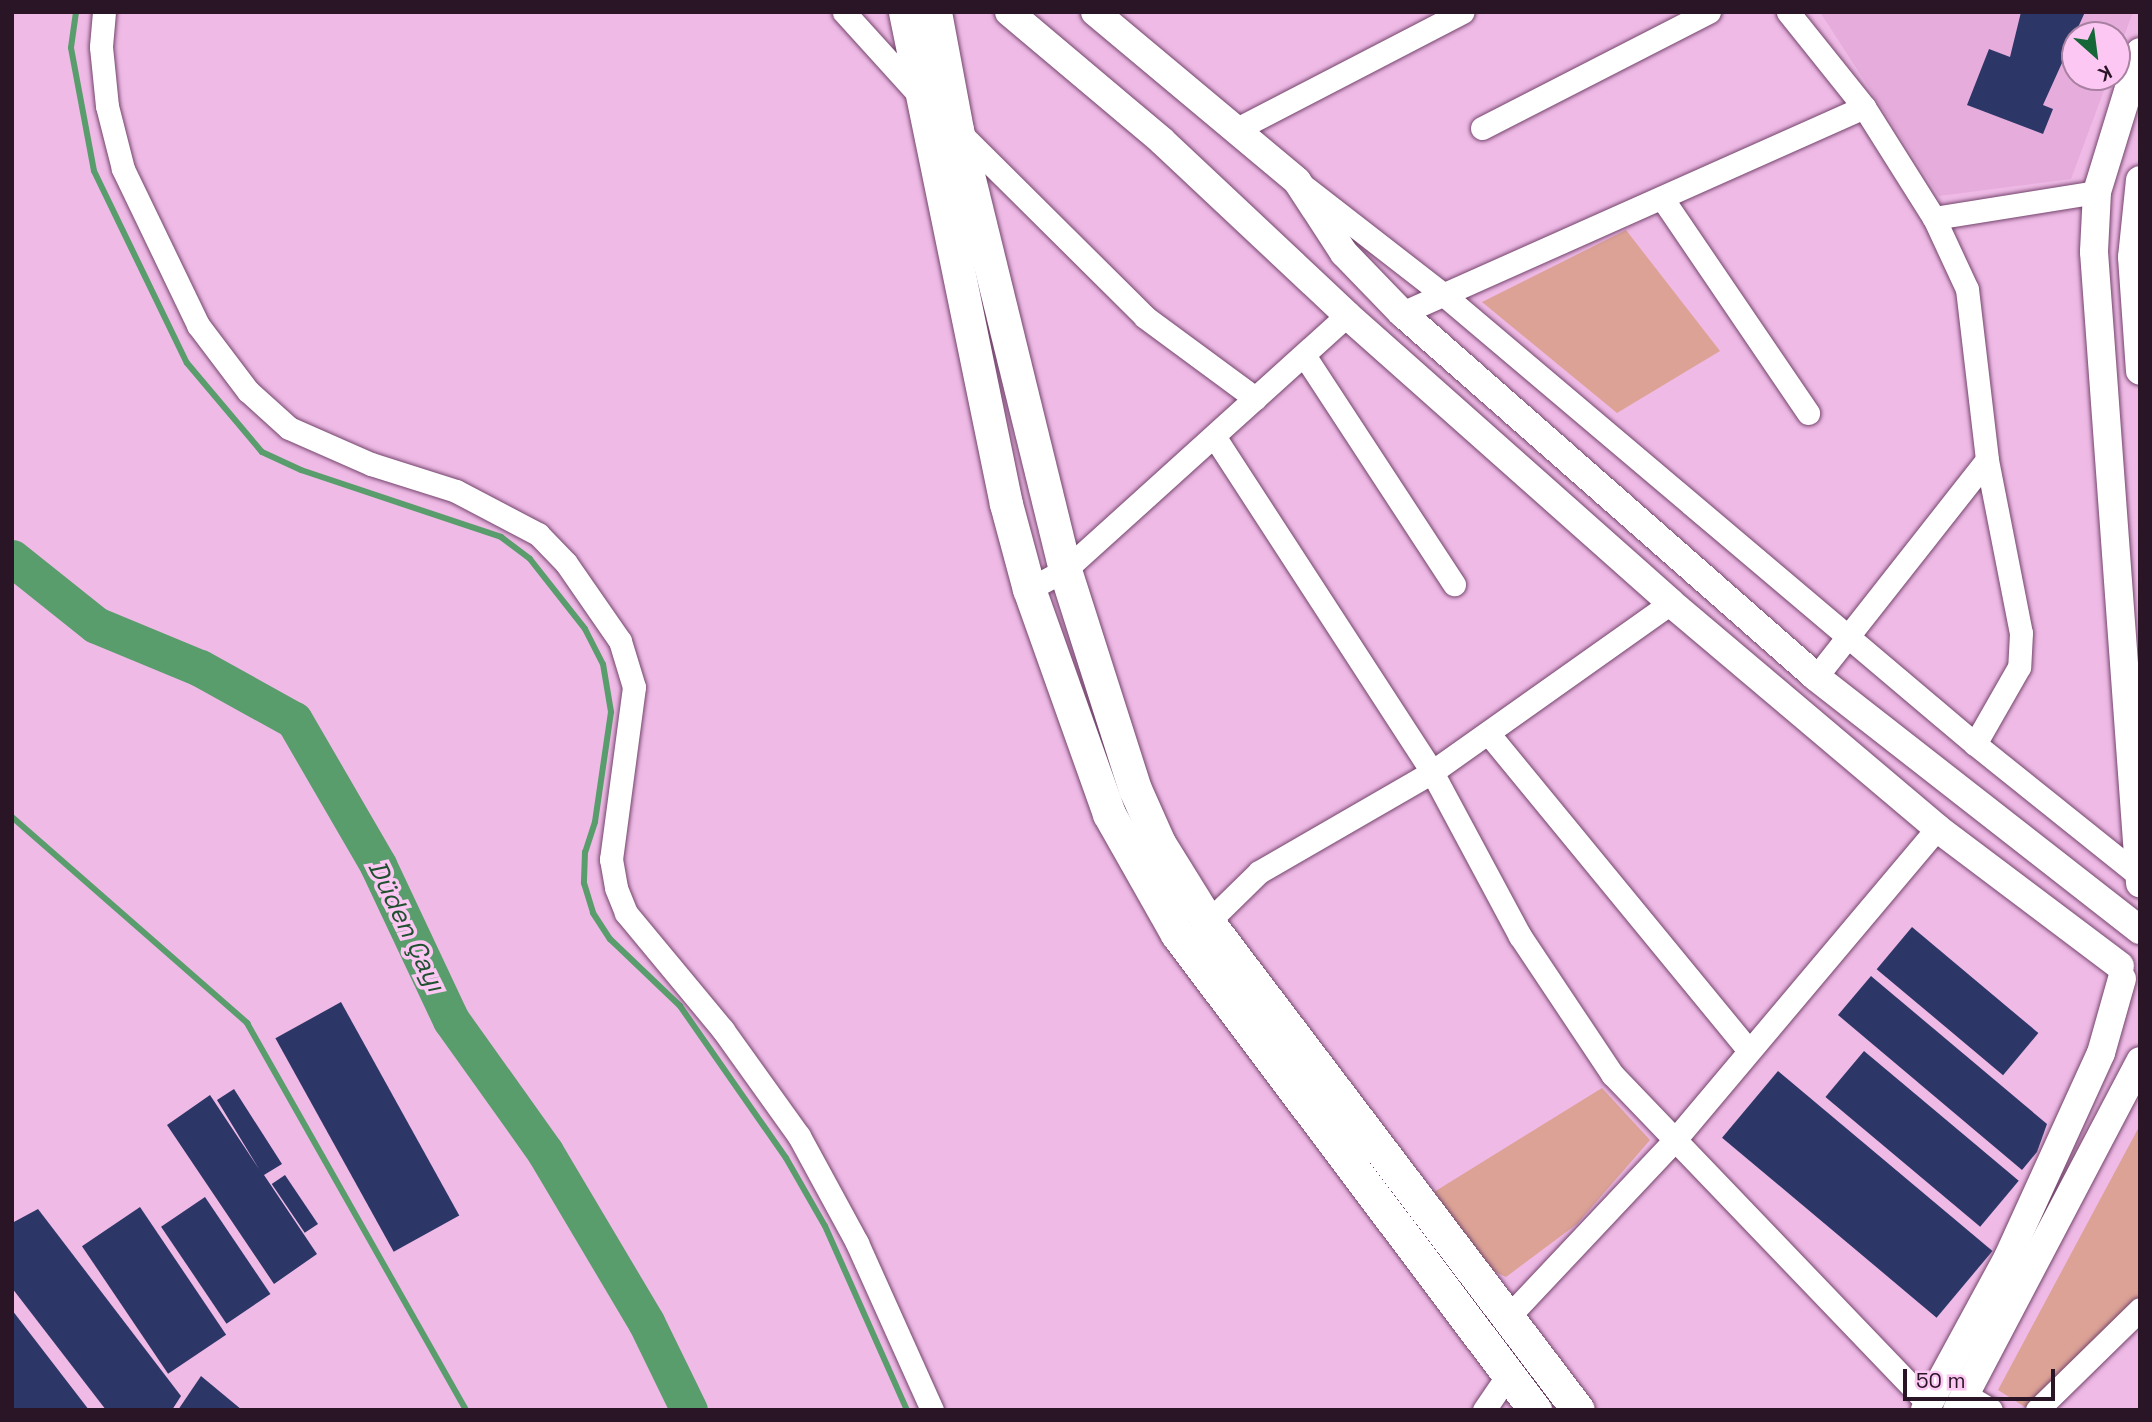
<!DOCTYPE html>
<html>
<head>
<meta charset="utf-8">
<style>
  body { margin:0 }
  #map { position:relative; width:2152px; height:1422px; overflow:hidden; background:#efbae6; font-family:"Space Grotesk",sans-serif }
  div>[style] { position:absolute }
  .built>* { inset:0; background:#e6acdc }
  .green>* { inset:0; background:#dca296 }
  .stream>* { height:6px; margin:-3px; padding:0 3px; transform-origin:3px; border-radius:3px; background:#599d6d }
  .river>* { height:37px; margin:-18.5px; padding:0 18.5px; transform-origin:18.5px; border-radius:18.5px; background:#599d6d }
  .building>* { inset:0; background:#2d3767; transform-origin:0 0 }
  .roads { filter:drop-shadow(0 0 2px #73456c) drop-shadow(0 0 2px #73456c) }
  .minor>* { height:23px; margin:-11.5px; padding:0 11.5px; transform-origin:11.5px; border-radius:11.5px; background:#fff }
  .tertiary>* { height:28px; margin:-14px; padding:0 14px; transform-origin:14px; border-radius:14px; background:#fff }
  .secondary>* { height:33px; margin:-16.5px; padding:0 16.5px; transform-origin:16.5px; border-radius:16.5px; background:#fff }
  span { translate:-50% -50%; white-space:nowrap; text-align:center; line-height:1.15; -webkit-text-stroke:7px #fdc7f3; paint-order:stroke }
  .water-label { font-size:26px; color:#1f5130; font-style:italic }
  .frame { position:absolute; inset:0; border:14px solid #291526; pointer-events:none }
  .north { position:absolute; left:2061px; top:21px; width:70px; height:70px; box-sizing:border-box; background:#fdc7f3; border:2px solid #a880a1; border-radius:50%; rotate:152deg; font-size:19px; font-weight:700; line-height:28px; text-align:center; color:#291526 }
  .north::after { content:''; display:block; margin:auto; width:24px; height:32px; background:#166737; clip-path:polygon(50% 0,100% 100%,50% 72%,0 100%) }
  .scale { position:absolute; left:1903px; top:1369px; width:152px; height:32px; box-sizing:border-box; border:4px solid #291526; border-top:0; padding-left:9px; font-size:21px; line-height:24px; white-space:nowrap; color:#291526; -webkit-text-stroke:5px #fdc7f3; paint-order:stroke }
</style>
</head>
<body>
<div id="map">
  <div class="built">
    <i style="clip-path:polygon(1820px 12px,2133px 12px,2117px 55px,2117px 35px,2075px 35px,2075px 77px,2109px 77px,2071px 179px,1939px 196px)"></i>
  </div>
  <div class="green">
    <i style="clip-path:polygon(1626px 230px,1720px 351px,1617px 413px,1482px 302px)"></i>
    <i style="clip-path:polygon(1602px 1088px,1650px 1140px,1577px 1224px,1506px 1277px,1491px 1270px,1434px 1192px)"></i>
    <i style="clip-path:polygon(2140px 1125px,2140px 1298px,2025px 1407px,1998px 1390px)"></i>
  </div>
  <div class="stream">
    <i style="left:76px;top:12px;width:36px;rotate:98deg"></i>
    <i style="left:71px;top:48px;width:125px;rotate:79.4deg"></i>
    <i style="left:94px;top:171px;width:213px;rotate:64.2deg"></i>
    <i style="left:187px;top:363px;width:116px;rotate:49.9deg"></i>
    <i style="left:262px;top:452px;width:43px;rotate:24.8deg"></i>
    <i style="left:301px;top:470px;width:211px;rotate:18.5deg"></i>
    <i style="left:501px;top:537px;width:36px;rotate:37deg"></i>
    <i style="left:530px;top:559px;width:89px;rotate:51.8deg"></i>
    <i style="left:585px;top:629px;width:39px;rotate:63deg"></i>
    <i style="left:603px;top:664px;width:49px;rotate:80.5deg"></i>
    <i style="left:611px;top:712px;width:111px;rotate:98.3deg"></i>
    <i style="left:595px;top:822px;width:32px;rotate:108deg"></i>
    <i style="left:585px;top:852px;width:31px;rotate:92deg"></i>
    <i style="left:584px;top:883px;width:31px;rotate:73deg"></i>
    <i style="left:593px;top:913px;width:31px;rotate:57deg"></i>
    <i style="left:610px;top:939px;width:97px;rotate:43.7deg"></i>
    <i style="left:680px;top:1006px;width:185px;rotate:55.1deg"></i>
    <i style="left:786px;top:1158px;width:78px;rotate:60.2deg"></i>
    <i style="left:825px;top:1226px;width:201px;rotate:66deg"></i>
    <i style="left:12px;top:817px;width:313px;rotate:41.2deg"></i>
    <i style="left:247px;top:1023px;width:445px;rotate:60.5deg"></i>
  </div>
  <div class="river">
    <i style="left:12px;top:558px;width:107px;rotate:38.6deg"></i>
    <i style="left:96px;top:625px;width:113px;rotate:22.5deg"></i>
    <i style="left:200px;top:668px;width:107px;rotate:29deg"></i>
    <i style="left:294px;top:720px;width:168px;rotate:59.9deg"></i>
    <i style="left:378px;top:865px;width:171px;rotate:64.8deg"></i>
    <i style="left:451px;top:1020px;width:162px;rotate:54.5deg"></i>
    <i style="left:545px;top:1152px;width:198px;rotate:59.3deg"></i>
    <i style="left:646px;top:1322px;width:98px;rotate:64deg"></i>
  </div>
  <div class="building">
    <i style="clip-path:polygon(2021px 12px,2085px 12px,2043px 105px,2053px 109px,2043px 134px,1967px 105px,1989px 49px,2010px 57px)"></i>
    <i style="left:1912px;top:927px;width:165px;height:55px;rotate:40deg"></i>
    <i style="clip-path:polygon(1871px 976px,2047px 1124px,2037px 1152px,2022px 1170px,1838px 1015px)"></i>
    <i style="left:341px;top:1002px;width:244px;height:75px;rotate:61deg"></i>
    <i style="left:1864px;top:1051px;width:202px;height:60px;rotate:40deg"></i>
    <i style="left:1778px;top:1071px;width:280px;height:87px;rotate:40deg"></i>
    <i style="clip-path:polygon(234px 1089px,282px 1164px,264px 1175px,317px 1254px,274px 1284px,167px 1125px,210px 1095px,259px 1169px,217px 1100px)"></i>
    <i style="left:285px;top:1175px;width:59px;height:16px;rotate:56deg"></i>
    <i style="left:205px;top:1197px;width:117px;height:53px;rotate:56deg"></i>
    <i style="left:140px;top:1207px;width:154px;height:70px;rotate:56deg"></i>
    <i style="clip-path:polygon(38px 1209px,181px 1396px,172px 1410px,106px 1410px,12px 1288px,12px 1223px)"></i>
    <i style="clip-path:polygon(12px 1310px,89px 1410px,12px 1410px)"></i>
    <i style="clip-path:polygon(201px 1376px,242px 1410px,178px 1410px)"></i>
  </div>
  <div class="roads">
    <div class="minor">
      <i style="left:104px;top:12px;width:35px;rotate:95deg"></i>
      <i style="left:101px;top:47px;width:59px;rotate:84.2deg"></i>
      <i style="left:107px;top:106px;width:65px;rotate:75.7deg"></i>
      <i style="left:123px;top:169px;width:173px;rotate:64.3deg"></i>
      <i style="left:198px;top:325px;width:83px;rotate:52.9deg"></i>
      <i style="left:248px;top:391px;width:55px;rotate:42.1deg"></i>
      <i style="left:289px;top:428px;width:90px;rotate:23.7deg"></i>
      <i style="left:371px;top:464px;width:89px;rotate:17.6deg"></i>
      <i style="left:456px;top:491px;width:93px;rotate:27.7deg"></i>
      <i style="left:538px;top:534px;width:40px;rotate:46deg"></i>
      <i style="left:566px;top:563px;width:95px;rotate:55.3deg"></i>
      <i style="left:620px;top:641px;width:48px;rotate:73.1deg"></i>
      <i style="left:634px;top:687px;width:174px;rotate:97.6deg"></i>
      <i style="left:611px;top:859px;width:29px;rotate:80deg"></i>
      <i style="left:616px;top:888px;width:27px;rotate:68deg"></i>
      <i style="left:626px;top:913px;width:152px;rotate:50.3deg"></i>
      <i style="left:723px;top:1030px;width:130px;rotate:54.4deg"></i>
      <i style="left:799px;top:1136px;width:122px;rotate:61.5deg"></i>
      <i style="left:857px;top:1243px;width:183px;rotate:65.8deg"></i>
      <i style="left:844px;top:12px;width:115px;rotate:47.8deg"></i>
      <i style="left:1788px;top:12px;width:122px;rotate:51.3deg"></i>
      <i style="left:1864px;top:107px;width:131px;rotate:57.8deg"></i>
      <i style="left:1934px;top:218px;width:78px;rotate:65.1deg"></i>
      <i style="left:1967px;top:289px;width:172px;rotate:83.3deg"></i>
      <i style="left:1987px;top:460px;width:176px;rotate:78.9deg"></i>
      <i style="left:2021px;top:633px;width:34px;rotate:93deg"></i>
      <i style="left:2019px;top:667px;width:89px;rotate:119.7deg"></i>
      <i style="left:1482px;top:128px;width:255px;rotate:-27.1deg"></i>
      <i style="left:1237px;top:129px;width:254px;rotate:-27.4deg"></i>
      <i style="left:959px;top:132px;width:262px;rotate:44.8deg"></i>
      <i style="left:1145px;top:317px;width:137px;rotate:36.4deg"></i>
      <i style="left:1306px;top:188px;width:175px;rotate:37.8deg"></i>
      <i style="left:1444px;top:295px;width:695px;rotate:40.22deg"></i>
      <i style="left:1975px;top:744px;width:208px;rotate:38.7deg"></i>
      <i style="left:1662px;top:198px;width:260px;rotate:55.8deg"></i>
      <i style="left:1934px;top:218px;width:165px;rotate:-9.1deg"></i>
      <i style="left:1402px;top:313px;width:506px;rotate:-24.03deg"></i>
      <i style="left:1304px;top:355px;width:274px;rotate:56.8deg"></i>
      <i style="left:1214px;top:436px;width:401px;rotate:57deg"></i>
      <i style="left:1432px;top:772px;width:186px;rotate:61.8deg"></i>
      <i style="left:1520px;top:936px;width:166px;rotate:56.3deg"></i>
      <i style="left:1612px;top:1074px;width:457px;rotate:46.2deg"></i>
      <i style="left:1029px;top:589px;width:41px;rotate:-27.8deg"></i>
      <i style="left:1065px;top:570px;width:380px;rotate:-42.1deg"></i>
      <i style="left:1816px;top:677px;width:276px;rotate:-51.8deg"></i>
      <i style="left:1488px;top:733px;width:409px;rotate:50.6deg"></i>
      <i style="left:1208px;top:922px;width:71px;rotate:-44.4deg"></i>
      <i style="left:1259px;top:872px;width:200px;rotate:-30deg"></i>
      <i style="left:1432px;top:772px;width:293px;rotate:-35.3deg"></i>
      <i style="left:1507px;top:1318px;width:242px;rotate:-46.7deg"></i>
      <i style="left:1673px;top:1142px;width:410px;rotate:-49.9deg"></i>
      <i style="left:1966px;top:1395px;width:29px;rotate:31deg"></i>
      <i style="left:1484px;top:1410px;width:42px;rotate:-55.6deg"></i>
      <i style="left:2037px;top:1410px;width:144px;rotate:-44.4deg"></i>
    </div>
    <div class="tertiary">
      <i style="left:1009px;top:12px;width:200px;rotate:40.1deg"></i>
      <i style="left:1162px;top:141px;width:254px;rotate:43.2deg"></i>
      <i style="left:1347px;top:315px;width:433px;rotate:41.6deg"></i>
      <i style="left:1671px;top:603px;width:348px;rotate:40.2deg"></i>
      <i style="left:1937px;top:828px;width:229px;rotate:37deg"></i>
      <i style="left:1095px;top:12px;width:263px;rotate:39.9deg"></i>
      <i style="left:1297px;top:181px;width:86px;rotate:56.9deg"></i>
      <i style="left:1344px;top:253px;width:83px;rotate:46deg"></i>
      <i style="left:1402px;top:313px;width:551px;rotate:41.32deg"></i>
      <i style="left:1816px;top:677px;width:411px;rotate:38deg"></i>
      <i style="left:2140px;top:52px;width:146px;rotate:107.1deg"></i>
      <i style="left:2097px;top:192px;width:60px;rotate:92.9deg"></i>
      <i style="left:2094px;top:252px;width:633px;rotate:85.83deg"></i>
      <i style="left:2140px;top:180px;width:77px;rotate:95.9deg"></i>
      <i style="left:2132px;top:257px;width:114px;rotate:86deg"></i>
      <i style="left:1925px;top:1410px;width:174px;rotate:-61.5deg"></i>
      <i style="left:2008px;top:1257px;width:224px;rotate:-65.5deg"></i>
      <i style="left:2101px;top:1053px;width:77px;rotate:-74.2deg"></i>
      <i style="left:1957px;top:1410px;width:394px;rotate:-62.3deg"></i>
    </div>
    <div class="secondary">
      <i style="left:905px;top:12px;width:502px;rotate:78.4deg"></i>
      <i style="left:1006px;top:504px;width:88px;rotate:74.9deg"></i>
      <i style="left:1029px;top:589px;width:239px;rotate:70.4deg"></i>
      <i style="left:1109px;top:814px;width:138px;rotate:60.5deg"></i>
      <i style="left:1177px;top:934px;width:596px;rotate:53.05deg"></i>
      <i style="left:935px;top:12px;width:120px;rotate:79.4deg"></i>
      <i style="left:957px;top:130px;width:453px;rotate:76.2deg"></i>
      <i style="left:1065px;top:570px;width:230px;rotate:72.3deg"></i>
      <i style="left:1135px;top:789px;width:59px;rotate:66deg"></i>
      <i style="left:1159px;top:843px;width:93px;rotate:58.2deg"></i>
      <i style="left:1208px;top:922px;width:612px;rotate:52.83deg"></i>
    </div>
  </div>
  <div class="water-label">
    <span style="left:406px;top:926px;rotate:64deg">Düden Çayı</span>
  </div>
  <div class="frame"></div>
  <div class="north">K</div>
  <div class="scale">50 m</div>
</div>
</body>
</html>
